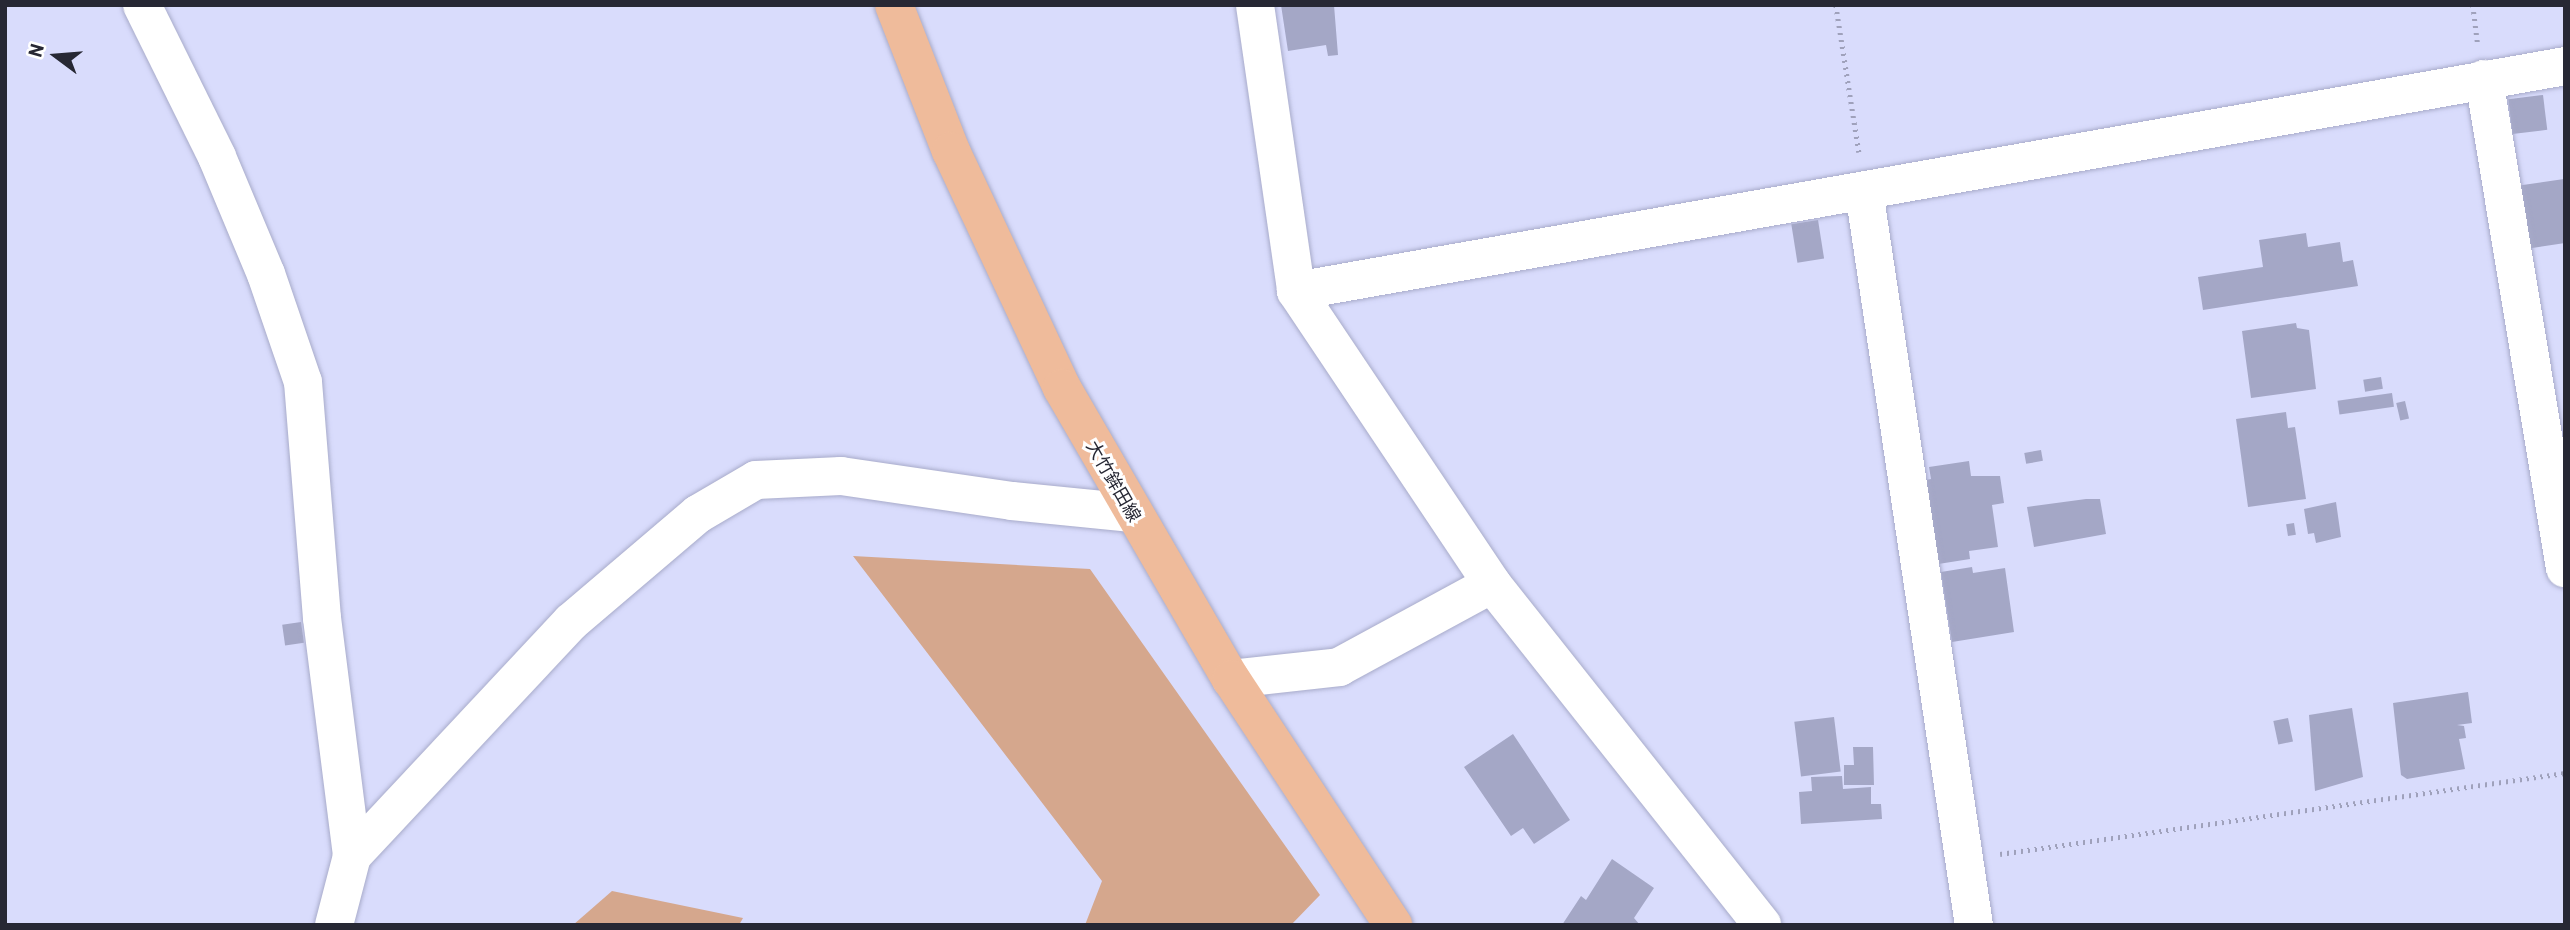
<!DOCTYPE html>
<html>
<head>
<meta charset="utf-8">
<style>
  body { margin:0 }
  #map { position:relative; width:2570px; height:930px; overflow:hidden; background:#d9dcfc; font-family:Barlow,"Noto Sans JP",sans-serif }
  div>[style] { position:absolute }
  .green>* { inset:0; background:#d5a78d }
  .building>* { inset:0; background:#a4a7c6; transform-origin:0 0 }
  .path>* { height:4.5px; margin-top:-2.25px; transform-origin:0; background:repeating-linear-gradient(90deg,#9fa1bb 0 2px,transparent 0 7px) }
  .roads { filter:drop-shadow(0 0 2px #a8abca) drop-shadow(0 0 2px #a8abca) }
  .minor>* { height:38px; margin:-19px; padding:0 19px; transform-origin:19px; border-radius:19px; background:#fff }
  .major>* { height:38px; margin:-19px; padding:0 19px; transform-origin:19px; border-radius:19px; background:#efbb9b }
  span { translate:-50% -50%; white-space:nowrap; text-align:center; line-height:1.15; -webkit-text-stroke:6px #fff; paint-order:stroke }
  .street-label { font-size:18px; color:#272834 }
  .frame { position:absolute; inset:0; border:7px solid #272834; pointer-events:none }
  .north { position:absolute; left:21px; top:21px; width:70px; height:70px; -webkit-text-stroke:5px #fff; paint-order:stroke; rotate:286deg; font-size:19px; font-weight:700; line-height:28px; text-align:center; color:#272834 }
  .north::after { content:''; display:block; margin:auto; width:24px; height:32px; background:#272834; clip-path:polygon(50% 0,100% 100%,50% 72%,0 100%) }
</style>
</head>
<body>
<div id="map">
  <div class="green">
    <i style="clip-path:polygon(853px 556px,1090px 569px,1320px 895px,1291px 925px,1085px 925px,1102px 881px)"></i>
    <i style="clip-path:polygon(612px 891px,743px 918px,739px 925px,573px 925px)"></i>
  </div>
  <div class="building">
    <i style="clip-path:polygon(1281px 5px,1334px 5px,1338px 55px,1328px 56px,1326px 45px,1288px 51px)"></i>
    <i style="left:2543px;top:95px;width:35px;height:35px;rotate:83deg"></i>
    <i style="clip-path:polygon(2564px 179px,2565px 243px,2526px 249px,2516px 186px)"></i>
    <i style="left:1818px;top:220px;width:39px;height:27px;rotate:81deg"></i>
    <i style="clip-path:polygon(2306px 233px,2308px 247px,2340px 242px,2343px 262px,2353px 260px,2358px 286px,2203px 310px,2198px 277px,2263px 267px,2259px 240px)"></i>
    <i style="clip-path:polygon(2296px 323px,2297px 328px,2309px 330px,2316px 389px,2251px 398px,2242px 331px)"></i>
    <i style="left:2381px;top:377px;width:12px;height:18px;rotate:81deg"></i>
    <i style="left:2392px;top:393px;width:14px;height:55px;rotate:82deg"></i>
    <i style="left:2405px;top:401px;width:18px;height:9px;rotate:77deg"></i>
    <i style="clip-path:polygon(2286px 412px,2288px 428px,2295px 427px,2306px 499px,2248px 507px,2236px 419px)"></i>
    <i style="left:2041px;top:450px;width:11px;height:17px;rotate:80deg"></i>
    <i style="clip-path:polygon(1969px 461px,1971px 476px,2000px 476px,2004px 503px,1992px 505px,1998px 547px,1969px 551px,1970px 559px,1932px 565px,1921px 481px,1931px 479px,1929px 467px)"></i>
    <i style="clip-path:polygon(2086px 499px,2100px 499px,2106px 534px,2034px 547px,2027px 507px)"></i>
    <i style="clip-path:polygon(2336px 502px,2341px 537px,2316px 543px,2314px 533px,2308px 534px,2304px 509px)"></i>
    <i style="left:2294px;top:523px;width:12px;height:8px;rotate:81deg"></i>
    <i style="clip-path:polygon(1972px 567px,1973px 573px,2005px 568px,2014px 632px,1952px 642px,1941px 572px)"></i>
    <i style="left:301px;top:622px;width:21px;height:19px;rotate:82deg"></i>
    <i style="clip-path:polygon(2468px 692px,2472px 723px,2457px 725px,2464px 726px,2466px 738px,2459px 739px,2465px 769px,2407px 779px,2401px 775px,2393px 703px)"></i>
    <i style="clip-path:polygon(2352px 708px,2363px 777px,2315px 791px,2309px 715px)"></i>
    <i style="left:1834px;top:717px;width:55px;height:40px;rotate:83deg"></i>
    <i style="left:2288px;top:718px;width:24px;height:15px;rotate:78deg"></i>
    <i style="clip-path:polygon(1513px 734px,1570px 820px,1534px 844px,1523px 828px,1511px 836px,1464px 767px)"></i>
    <i style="clip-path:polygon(1853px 747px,1873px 747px,1874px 785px,1844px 785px,1844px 765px,1854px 765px)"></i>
    <i style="clip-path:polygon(1842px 776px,1843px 789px,1871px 787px,1871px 804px,1881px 804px,1882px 819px,1801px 824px,1799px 792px,1812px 791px,1811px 777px)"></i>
    <i style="clip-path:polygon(1612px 859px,1654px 888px,1634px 918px,1640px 925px,1562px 925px,1581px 896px,1586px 900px)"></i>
  </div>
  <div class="path">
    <i style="left:1836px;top:5px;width:149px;rotate:81.1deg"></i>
    <i style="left:2473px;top:5px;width:38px;rotate:83deg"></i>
    <i style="left:2000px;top:854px;width:571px;rotate:-8.16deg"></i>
  </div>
  <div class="roads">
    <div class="minor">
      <i style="left:142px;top:5px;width:169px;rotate:63.7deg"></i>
      <i style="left:217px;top:157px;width:127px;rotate:67.3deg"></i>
      <i style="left:266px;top:274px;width:114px;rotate:71.1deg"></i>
      <i style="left:303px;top:382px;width:237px;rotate:85.4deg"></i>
      <i style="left:322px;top:618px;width:240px;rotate:82.8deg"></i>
      <i style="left:352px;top:856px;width:71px;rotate:104.6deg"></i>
      <i style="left:1255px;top:5px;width:289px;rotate:81.8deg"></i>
      <i style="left:1296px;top:291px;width:353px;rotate:56.2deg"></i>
      <i style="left:1492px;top:584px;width:435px;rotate:51.6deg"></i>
      <i style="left:2484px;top:79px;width:496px;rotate:80.6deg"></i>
      <i style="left:1864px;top:191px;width:742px;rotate:81.48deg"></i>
      <i style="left:1296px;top:291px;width:1289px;rotate:-10.05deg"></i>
      <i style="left:1231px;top:679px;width:109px;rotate:-6.3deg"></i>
      <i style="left:1339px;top:667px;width:174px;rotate:-28.5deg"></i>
      <i style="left:352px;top:856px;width:320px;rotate:-46.9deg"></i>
      <i style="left:571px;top:622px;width:167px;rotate:-40.4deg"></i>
      <i style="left:698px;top:514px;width:67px;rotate:-30.4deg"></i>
      <i style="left:756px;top:480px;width:85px;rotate:-2.7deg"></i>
      <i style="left:841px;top:476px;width:173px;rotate:8.3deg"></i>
      <i style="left:1012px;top:501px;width:121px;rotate:5.7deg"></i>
    </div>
    <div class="major">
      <i style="left:894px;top:5px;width:157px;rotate:68.7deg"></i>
      <i style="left:951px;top:151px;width:262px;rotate:64.9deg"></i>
      <i style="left:1062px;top:388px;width:337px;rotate:59.9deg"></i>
      <i style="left:1231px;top:679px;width:295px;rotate:56.6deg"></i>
    </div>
  </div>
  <div class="street-label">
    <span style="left:1114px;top:481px;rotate:60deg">大竹鉾田線</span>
  </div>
  <div class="frame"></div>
  <div class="north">N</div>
</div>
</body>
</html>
